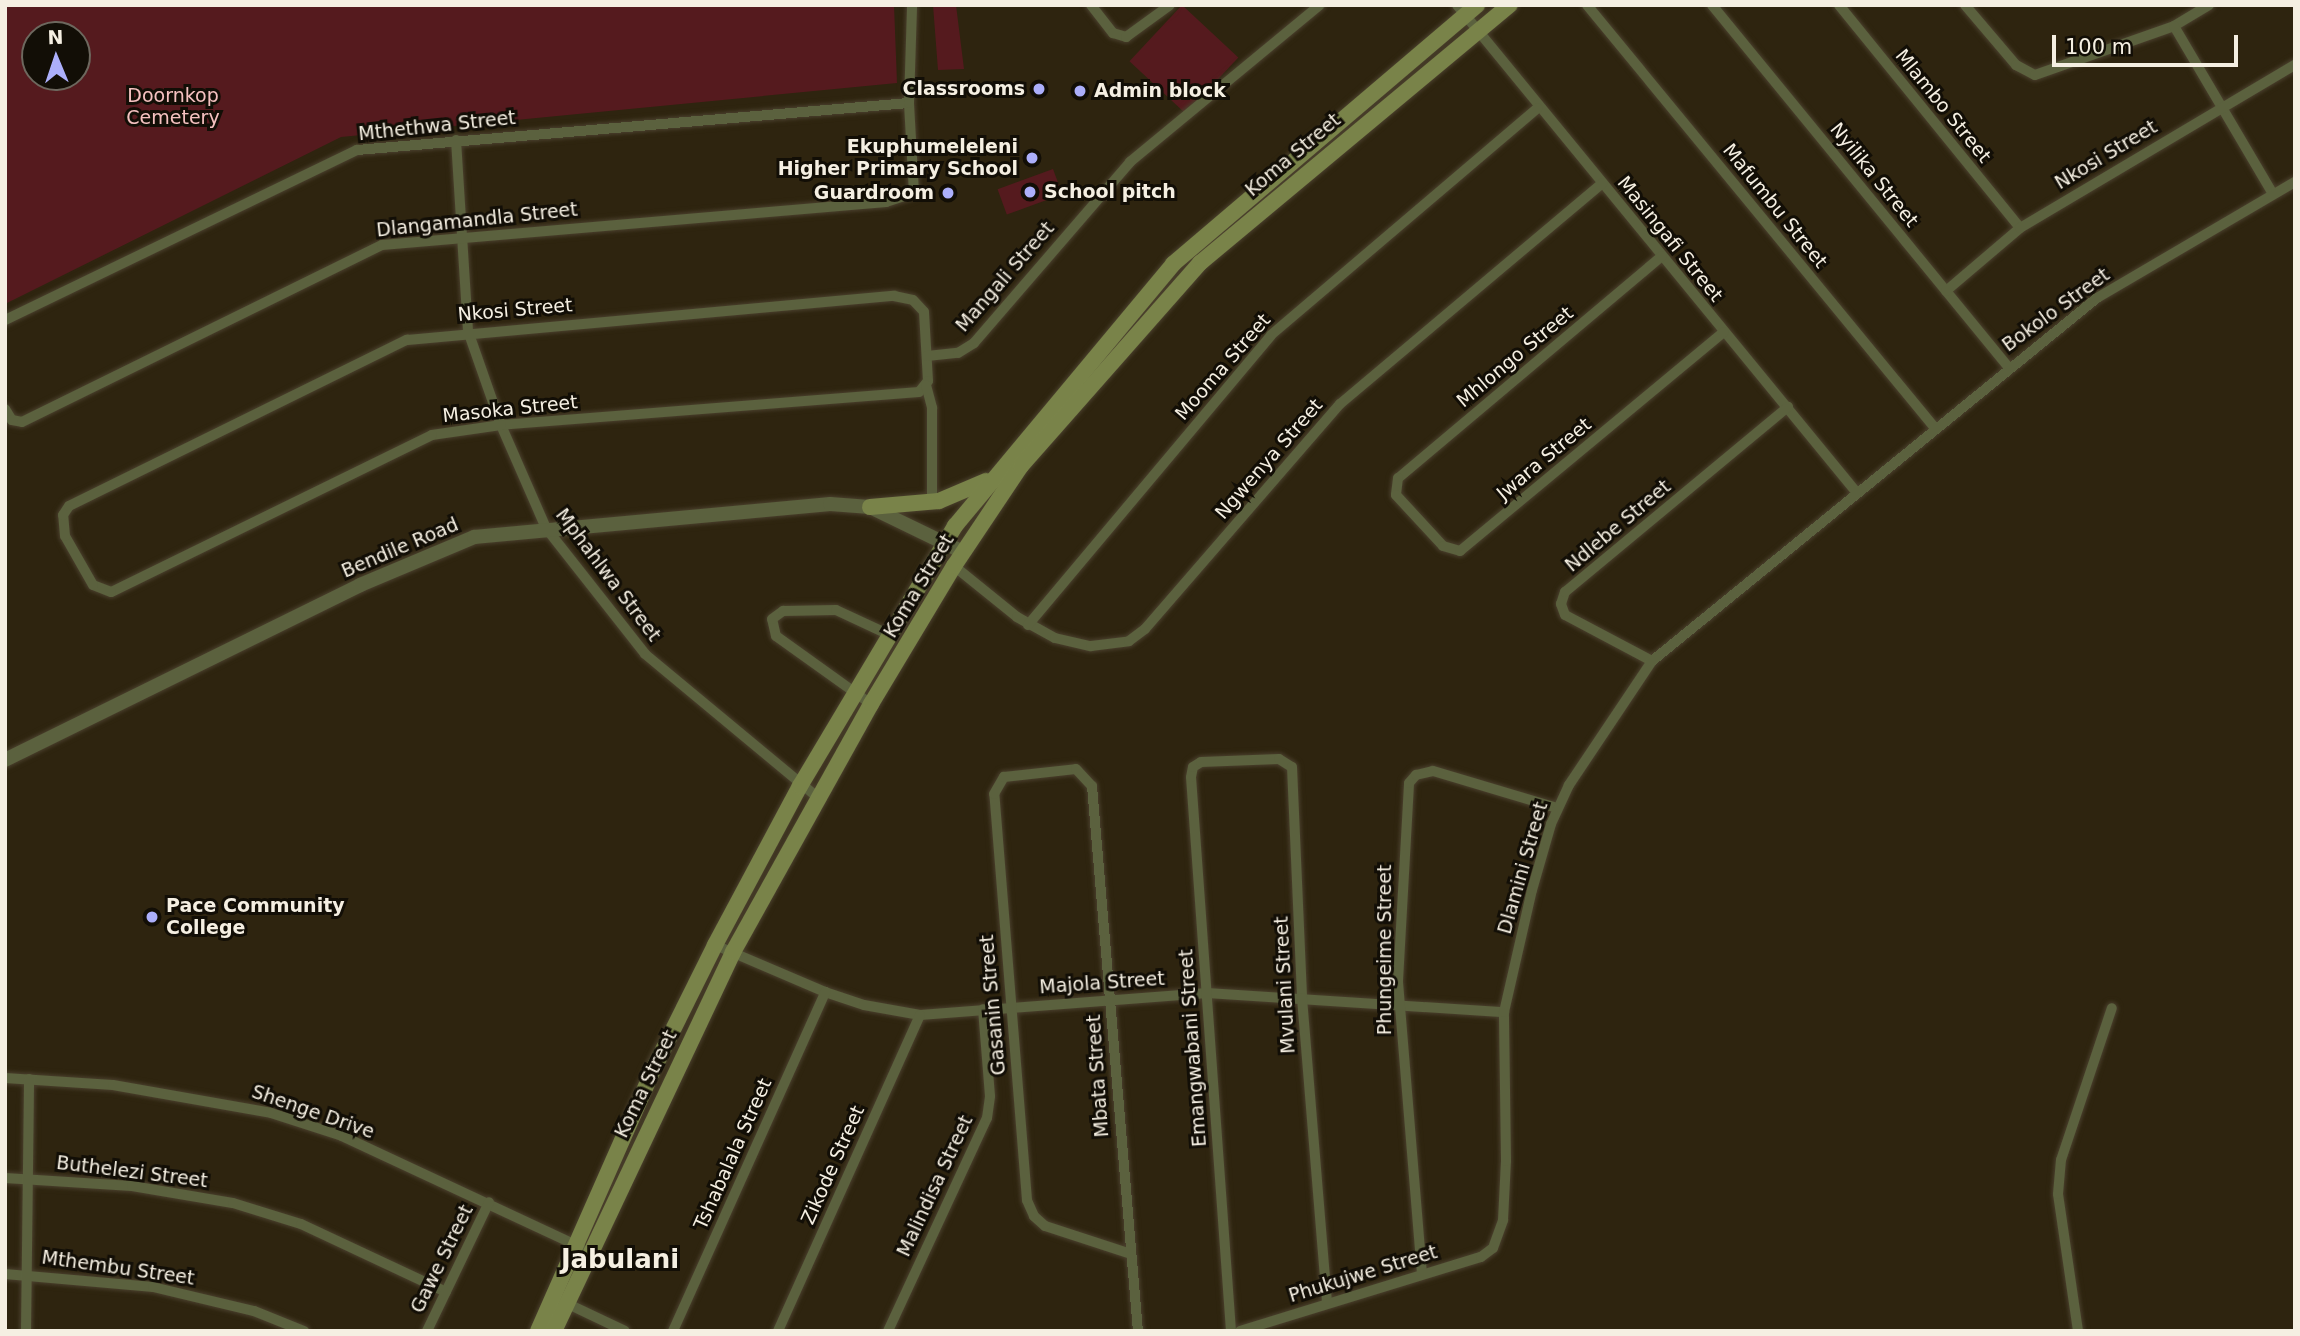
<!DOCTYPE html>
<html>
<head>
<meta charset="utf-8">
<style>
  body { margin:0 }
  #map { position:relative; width:2300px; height:1336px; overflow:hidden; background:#2e240f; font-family:"DejaVu Sans",sans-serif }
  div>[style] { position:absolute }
  .green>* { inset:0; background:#551a1e; transform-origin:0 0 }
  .roads { filter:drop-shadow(0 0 2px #4a402d) drop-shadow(0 0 2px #4a402d) }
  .minor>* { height:10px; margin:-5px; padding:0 5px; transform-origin:5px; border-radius:5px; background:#5b613e }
  .tertiary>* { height:14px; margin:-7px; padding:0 7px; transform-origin:7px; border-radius:7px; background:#5b613e }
  .secondary>* { height:16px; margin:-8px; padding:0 8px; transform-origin:8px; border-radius:8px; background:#798349 }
  .dots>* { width:19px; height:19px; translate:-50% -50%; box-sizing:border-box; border:4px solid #120e06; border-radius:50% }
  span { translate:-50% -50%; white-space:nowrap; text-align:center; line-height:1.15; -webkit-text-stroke:6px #120e06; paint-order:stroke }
  .poi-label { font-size:19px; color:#f5efe2; font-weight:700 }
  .right { translate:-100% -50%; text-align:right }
  .left { translate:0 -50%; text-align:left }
  .park-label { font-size:19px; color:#f5c1c0 }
  .street-label { font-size:19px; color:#f5efe2 }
  .district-label { font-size:26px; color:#f5efe2; font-weight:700 }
  .frame { position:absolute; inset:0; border:7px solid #f5efe2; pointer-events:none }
  .north { position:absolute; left:21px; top:21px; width:70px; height:70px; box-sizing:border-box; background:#120e06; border:2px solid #6d685e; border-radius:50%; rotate:358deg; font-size:19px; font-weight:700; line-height:28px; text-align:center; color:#f5efe2 }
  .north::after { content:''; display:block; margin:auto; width:24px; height:32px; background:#acaffb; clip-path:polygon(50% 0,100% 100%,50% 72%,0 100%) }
  .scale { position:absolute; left:2052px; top:35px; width:186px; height:32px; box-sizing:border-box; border:4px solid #f5efe2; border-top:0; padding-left:9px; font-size:21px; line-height:24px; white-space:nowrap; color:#f5efe2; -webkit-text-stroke:5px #120e06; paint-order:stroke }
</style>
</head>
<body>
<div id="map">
  <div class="green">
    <i style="clip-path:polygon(evenodd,5px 5px,894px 5px,897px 83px,341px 137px,5px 304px,5px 5px,35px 35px,77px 35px,77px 77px,35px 77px,35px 35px)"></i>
    <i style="clip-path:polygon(933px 5px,956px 5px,964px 69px,938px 70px)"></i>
    <i style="left:1182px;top:5px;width:77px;height:77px;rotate:43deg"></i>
    <i style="left:1053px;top:169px;width:27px;height:59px;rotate:70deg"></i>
  </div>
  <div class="roads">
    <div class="minor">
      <i style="left:1091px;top:5px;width:36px;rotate:52deg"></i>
      <i style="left:1113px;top:33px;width:14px;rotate:17deg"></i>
      <i style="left:1126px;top:37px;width:54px;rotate:-36deg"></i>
      <i style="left:1457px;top:5px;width:631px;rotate:50.66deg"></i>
      <i style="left:1587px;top:5px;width:548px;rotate:50.56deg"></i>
      <i style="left:1712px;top:5px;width:467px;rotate:50.7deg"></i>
      <i style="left:1839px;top:5px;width:287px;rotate:50.9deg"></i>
      <i style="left:1965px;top:5px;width:79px;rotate:49.6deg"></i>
      <i style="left:2016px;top:65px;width:21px;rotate:28deg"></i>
      <i style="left:2035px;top:75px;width:147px;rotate:-19.4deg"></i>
      <i style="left:2174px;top:26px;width:41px;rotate:-31deg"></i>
      <i style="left:2174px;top:26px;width:195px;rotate:59.5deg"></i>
      <i style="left:456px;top:140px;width:191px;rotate:86.4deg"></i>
      <i style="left:468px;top:331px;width:100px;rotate:70.7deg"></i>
      <i style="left:501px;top:425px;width:112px;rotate:66.4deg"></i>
      <i style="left:546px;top:528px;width:160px;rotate:51.8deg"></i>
      <i style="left:645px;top:654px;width:224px;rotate:39.7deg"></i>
      <i style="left:1662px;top:256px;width:345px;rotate:139.9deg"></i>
      <i style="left:1398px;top:478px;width:17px;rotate:97deg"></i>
      <i style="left:1396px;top:495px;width:69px;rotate:47.3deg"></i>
      <i style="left:1443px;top:546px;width:18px;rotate:16deg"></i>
      <i style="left:1460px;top:551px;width:343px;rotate:-39.7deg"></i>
      <i style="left:1946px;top:291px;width:97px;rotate:-40.4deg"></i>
      <i style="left:2020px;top:228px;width:320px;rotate:-30.7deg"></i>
      <i style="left:894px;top:296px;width:19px;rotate:12deg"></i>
      <i style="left:913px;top:300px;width:16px;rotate:47deg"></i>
      <i style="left:924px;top:312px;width:69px;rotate:86.7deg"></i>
      <i style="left:928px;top:381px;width:14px;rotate:129deg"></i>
      <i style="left:919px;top:392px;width:419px;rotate:175.5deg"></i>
      <i style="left:501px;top:425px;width:70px;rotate:171.8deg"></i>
      <i style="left:432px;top:435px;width:357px;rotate:153.9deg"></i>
      <i style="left:111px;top:592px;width:19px;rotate:-159deg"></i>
      <i style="left:93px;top:585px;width:56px;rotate:-119.7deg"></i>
      <i style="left:65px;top:536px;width:21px;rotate:-95deg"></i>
      <i style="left:63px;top:515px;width:11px;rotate:-56deg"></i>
      <i style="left:69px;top:506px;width:377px;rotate:-26.2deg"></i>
      <i style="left:407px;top:340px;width:489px;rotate:-5.2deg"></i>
      <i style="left:5px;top:320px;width:391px;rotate:-25.8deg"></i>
      <i style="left:357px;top:150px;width:554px;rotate:-4.87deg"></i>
      <i style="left:927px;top:356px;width:31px;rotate:-6deg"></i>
      <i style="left:958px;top:353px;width:19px;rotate:-32deg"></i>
      <i style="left:974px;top:343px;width:239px;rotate:-49.2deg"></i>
      <i style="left:1130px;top:162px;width:246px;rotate:-39.6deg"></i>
      <i style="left:926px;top:385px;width:24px;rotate:75deg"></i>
      <i style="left:932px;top:408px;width:94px;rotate:90deg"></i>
      <i style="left:5px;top:409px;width:13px;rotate:58deg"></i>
      <i style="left:12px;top:420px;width:10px;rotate:11deg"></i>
      <i style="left:22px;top:422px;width:401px;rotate:-26.2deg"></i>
      <i style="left:382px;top:245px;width:506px;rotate:-4.88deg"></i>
      <i style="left:886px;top:202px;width:29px;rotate:-18deg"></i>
      <i style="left:914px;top:193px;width:90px;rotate:-93.2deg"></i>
      <i style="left:909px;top:103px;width:98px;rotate:-88.2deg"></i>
      <i style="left:954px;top:566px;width:81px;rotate:39deg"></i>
      <i style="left:1017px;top:617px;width:43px;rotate:28.9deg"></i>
      <i style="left:1055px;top:638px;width:37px;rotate:13deg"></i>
      <i style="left:1091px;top:646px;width:38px;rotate:-7deg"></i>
      <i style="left:1129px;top:641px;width:20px;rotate:-37deg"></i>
      <i style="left:1145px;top:629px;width:298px;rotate:-49.1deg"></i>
      <i style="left:1340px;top:404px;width:343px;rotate:-40.1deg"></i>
      <i style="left:1028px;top:625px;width:378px;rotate:-50deg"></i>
      <i style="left:1271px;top:335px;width:350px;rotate:-40.4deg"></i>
      <i style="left:1652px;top:661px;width:98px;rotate:-152.1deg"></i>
      <i style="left:1565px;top:615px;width:12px;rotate:-110deg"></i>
      <i style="left:1561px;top:604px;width:13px;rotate:-72deg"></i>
      <i style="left:1565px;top:592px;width:290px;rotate:-39.7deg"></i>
      <i style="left:871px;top:704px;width:117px;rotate:-144.4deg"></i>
      <i style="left:776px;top:636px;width:17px;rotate:-103deg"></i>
      <i style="left:772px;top:619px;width:14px;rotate:-36deg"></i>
      <i style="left:783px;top:611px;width:53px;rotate:-1.1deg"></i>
      <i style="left:836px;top:610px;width:62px;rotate:24.9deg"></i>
      <i style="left:715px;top:945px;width:120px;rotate:23.1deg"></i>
      <i style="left:825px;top:992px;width:41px;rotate:18.4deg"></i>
      <i style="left:864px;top:1005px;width:57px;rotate:10.1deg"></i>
      <i style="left:920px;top:1015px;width:288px;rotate:-4.4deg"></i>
      <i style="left:1207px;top:993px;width:298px;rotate:3.7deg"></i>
      <i style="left:5px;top:1078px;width:108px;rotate:3.7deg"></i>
      <i style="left:113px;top:1085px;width:160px;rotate:10deg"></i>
      <i style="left:271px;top:1113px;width:75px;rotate:17.9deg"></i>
      <i style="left:342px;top:1136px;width:263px;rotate:25deg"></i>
      <i style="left:5px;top:1178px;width:127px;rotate:3.6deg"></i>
      <i style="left:132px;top:1186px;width:102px;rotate:9.6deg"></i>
      <i style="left:233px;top:1203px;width:71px;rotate:17.2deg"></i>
      <i style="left:301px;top:1224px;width:160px;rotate:25.1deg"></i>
      <i style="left:1128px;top:1253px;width:87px;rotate:-162deg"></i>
      <i style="left:1045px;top:1226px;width:15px;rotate:-138deg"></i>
      <i style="left:1034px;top:1216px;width:17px;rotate:-114deg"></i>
      <i style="left:1027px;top:1200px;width:407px;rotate:-94.6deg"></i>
      <i style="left:994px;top:794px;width:20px;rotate:-60deg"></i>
      <i style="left:1004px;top:777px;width:72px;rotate:-6.3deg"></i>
      <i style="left:1076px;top:769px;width:23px;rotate:47deg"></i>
      <i style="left:1092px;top:786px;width:547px;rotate:85.18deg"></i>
      <i style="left:5px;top:1274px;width:149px;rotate:5deg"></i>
      <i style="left:153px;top:1287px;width:104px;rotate:13.4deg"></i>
      <i style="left:254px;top:1311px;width:54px;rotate:21.8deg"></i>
      <i style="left:1422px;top:1274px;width:294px;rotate:-94.7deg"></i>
      <i style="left:1398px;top:981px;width:198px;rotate:-86.8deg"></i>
      <i style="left:1409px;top:783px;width:11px;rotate:-49deg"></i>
      <i style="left:1416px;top:775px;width:17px;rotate:-13deg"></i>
      <i style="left:1433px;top:771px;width:129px;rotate:16.6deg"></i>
      <i style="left:566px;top:1303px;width:65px;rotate:25.4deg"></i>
      <i style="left:26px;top:1331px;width:252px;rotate:-89.3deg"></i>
      <i style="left:427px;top:1331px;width:143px;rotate:-64.3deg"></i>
      <i style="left:673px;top:1331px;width:372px;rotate:-65.8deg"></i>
      <i style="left:778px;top:1331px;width:346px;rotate:-65.8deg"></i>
      <i style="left:888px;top:1331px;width:235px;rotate:-65.1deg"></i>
      <i style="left:987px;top:1118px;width:22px;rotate:-82deg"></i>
      <i style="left:990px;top:1096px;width:87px;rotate:-94.6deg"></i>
      <i style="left:1231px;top:1331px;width:555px;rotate:-94.13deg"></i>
      <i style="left:1191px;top:777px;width:10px;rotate:-79deg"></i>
      <i style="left:1193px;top:767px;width:9px;rotate:-32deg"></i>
      <i style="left:1201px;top:762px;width:78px;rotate:-2.2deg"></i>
      <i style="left:1279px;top:759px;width:15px;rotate:32deg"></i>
      <i style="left:1292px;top:767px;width:231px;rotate:87.5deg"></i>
      <i style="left:1302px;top:998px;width:305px;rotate:85.3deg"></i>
      <i style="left:1240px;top:1331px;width:252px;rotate:-17.1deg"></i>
      <i style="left:1481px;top:1257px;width:15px;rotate:-37deg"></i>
      <i style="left:1493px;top:1248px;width:30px;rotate:-70deg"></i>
      <i style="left:1503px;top:1220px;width:59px;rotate:-87.1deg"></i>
      <i style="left:1506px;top:1161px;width:149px;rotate:-90.8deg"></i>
      <i style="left:1504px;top:1012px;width:125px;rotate:-77.1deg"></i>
      <i style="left:1532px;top:890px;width:69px;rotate:-73.9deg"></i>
      <i style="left:1551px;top:824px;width:43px;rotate:-65.2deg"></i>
      <i style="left:1569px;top:785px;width:149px;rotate:-56.2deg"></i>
      <i style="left:1652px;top:661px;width:574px;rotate:-39.21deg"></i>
      <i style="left:2097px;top:298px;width:229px;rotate:-30.4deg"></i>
      <i style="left:2078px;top:1331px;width:138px;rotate:-98.3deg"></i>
      <i style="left:2058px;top:1194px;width:34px;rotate:-85deg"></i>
      <i style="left:2061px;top:1160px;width:160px;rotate:-71.5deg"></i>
    </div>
    <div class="tertiary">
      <i style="left:5px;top:760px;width:396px;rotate:-26.2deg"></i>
      <i style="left:360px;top:585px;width:124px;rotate:-22.8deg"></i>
      <i style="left:474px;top:537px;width:358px;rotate:-5.3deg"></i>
      <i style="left:830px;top:504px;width:40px;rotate:4.3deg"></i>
      <i style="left:870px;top:507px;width:103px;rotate:25.8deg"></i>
    </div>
    <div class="secondary">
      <i style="left:870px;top:507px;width:69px;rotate:-5deg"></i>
      <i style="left:939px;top:501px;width:51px;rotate:-23.1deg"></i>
      <i style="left:538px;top:1331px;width:292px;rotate:-66.2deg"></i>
      <i style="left:656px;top:1064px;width:133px;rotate:-63.6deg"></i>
      <i style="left:715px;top:945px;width:180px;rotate:-61.9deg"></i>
      <i style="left:800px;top:786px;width:303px;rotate:-59.2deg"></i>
      <i style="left:955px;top:526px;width:341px;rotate:-50.2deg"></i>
      <i style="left:1173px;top:264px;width:399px;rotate:-40.4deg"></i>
      <i style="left:554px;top:1331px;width:419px;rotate:-64.7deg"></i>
      <i style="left:733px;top:952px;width:284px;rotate:-60.9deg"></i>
      <i style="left:871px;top:704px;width:161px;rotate:-59deg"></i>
      <i style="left:954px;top:566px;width:120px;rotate:-56.2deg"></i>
      <i style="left:1021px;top:466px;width:271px;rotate:-48.6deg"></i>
      <i style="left:1200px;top:263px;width:403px;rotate:-39.8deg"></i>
    </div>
  </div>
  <div class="dots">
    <i style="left:1039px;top:89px;background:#acaffb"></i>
    <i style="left:1080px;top:91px;background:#acaffb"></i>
    <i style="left:1032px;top:158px;background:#acaffb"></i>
    <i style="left:1030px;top:192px;background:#acaffb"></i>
    <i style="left:948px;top:193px;background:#acaffb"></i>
    <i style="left:152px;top:917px;background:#acaffb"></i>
  </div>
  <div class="poi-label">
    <span class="right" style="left:1025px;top:89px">Classrooms</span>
    <span class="left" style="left:1094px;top:91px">Admin block</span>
    <span class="right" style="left:1018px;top:158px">Ekuphumeleleni<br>Higher Primary School</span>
    <span class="left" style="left:1044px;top:192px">School pitch</span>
    <span class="right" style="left:934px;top:193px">Guardroom</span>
    <span class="left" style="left:166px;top:917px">Pace Community<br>College</span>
  </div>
  <div class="park-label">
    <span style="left:173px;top:107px">Doornkop<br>Cemetery</span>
  </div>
  <div class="street-label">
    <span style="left:1943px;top:106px;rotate:51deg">Mlambo Street</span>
    <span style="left:437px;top:126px;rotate:-6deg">Mthethwa Street</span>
    <span style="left:1293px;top:155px;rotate:-40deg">Koma Street</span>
    <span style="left:2106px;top:155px;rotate:-31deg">Nkosi Street</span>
    <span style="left:1874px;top:175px;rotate:51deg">Nyilika Street</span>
    <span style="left:1775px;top:206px;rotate:51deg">Mafumbu Street</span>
    <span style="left:477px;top:220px;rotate:-6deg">Dlangamandla Street</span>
    <span style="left:1670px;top:239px;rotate:51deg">Masingafi Street</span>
    <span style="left:1005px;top:277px;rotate:-49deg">Mangali Street</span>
    <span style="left:515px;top:310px;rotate:-5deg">Nkosi Street</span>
    <span style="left:2056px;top:310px;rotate:-36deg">Bokolo Street</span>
    <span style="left:1515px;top:357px;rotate:-40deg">Mhlongo Street</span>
    <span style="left:1223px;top:367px;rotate:-49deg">Mooma Street</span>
    <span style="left:510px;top:409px;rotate:-6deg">Masoka Street</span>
    <span style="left:1269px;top:459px;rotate:-49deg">Ngwenya Street</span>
    <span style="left:1544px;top:459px;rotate:-40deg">Jwara Street</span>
    <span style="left:1618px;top:526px;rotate:-40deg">Ndlebe Street</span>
    <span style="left:400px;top:548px;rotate:-23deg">Bendile Road</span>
    <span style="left:608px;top:575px;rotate:53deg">Mphahlwa Street</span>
    <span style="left:919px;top:586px;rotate:-59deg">Koma Street</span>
    <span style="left:1523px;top:868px;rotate:-74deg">Dlamini Street</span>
    <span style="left:1385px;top:950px;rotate:-90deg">Phungeime Street</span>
    <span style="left:1102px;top:983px;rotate:-4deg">Majola Street</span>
    <span style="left:1285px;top:985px;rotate:-93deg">Mvulani Street</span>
    <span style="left:993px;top:1005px;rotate:-95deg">Gasanin Street</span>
    <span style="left:1193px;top:1048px;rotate:-94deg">Emangwabani Street</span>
    <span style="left:1098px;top:1076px;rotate:-94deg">Mbata Street</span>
    <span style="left:646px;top:1084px;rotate:-64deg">Koma Street</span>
    <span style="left:313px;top:1112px;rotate:19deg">Shenge Drive</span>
    <span style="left:733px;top:1154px;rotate:-66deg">Tshabalala Street</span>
    <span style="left:833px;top:1165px;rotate:-66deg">Zikode Street</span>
    <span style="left:132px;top:1172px;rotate:7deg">Buthelezi Street</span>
    <span style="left:935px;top:1186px;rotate:-65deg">Malindisa Street</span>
    <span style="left:442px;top:1259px;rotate:-64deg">Gawe Street</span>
    <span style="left:118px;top:1268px;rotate:8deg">Mthembu Street</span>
    <span style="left:1363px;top:1274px;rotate:-17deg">Phukujwe Street</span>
  </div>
  <div class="district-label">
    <span style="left:620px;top:1260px">Jabulani</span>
  </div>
  <div class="frame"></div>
  <div class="north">N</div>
  <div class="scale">100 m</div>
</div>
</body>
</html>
